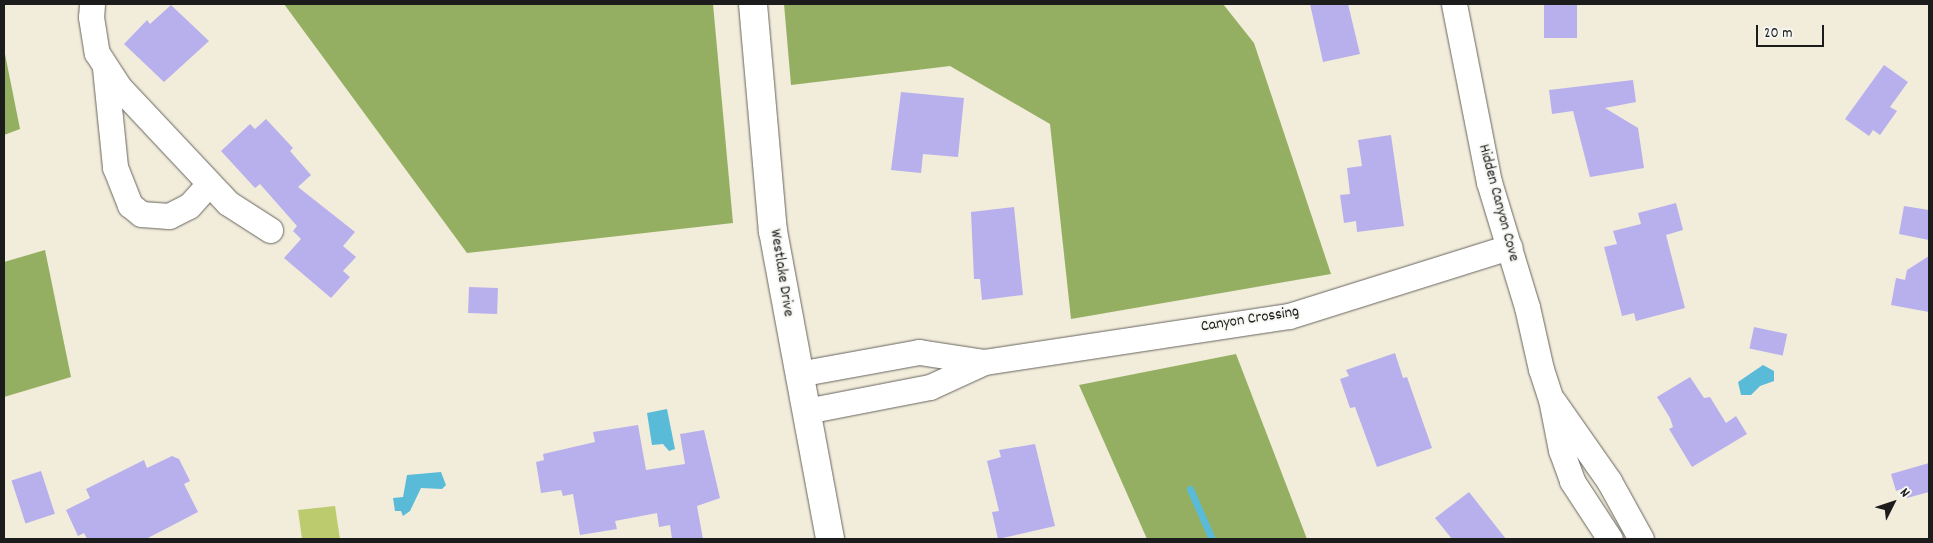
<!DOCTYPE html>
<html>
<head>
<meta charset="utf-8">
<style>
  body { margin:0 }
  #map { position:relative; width:1933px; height:543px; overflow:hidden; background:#f2ecdb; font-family:Dekko,sans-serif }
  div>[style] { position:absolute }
  .green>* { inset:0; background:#bbcb6e }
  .forest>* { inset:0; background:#94af61 }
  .water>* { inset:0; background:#59bbd8 }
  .stream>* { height:7px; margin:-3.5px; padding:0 3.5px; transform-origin:3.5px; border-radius:3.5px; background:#59bbd8 }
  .building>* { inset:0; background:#b8b0ed; transform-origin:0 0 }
  .roads { filter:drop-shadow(0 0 1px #67655f) drop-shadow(0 0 1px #67655f) }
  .minor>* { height:25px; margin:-12.5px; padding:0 12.5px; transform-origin:12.5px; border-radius:12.5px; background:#fff }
  .tertiary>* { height:28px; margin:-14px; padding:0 14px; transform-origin:14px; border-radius:14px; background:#fff }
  span { translate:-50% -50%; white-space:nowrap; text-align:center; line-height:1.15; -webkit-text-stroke:4px #f6f6f2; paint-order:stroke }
  .street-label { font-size:16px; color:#1c1c1c }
  .frame { position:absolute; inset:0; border:5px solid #1c1c1c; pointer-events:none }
  .north { position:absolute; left:1868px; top:478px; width:50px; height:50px; -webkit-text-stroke:4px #f6f6f2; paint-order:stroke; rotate:49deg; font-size:14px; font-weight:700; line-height:20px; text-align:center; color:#1c1c1c }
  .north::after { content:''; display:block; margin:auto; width:18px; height:22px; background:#1c1c1c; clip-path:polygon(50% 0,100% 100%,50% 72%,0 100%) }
  .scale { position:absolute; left:1756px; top:25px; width:68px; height:22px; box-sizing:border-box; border:2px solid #1c1c1c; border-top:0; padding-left:6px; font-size:15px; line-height:18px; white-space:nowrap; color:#1c1c1c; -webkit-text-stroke:4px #f6f6f2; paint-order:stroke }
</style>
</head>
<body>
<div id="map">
  <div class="green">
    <i style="clip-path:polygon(335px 506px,340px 539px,302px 539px,298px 510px)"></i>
  </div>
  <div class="forest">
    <i style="clip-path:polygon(284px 4px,713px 4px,733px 223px,467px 253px)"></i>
    <i style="clip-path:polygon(784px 4px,1223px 4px,1254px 43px,1331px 274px,1071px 319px,1050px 124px,950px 66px,791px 85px)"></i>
    <i style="clip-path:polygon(4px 49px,20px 129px,4px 135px)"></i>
    <i style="clip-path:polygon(45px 250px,71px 377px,4px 397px,4px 262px)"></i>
    <i style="clip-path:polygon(1236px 354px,1307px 539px,1147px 539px,1079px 385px)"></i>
  </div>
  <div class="water">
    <i style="clip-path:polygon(1763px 365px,1774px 371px,1774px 381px,1760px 386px,1751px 395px,1741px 395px,1738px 382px)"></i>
    <i style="clip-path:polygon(667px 409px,675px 449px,669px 451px,663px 444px,652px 445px,647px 413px)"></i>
    <i style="clip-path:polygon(441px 472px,446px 485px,442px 489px,421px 488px,410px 511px,403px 516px,401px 511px,395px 511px,393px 498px,403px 497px,407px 475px)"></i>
  </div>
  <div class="stream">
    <i style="left:1190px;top:489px;width:55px;rotate:66.3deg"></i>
  </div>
  <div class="building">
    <i style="clip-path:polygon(1310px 4px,1348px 4px,1360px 54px,1323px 62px)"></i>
    <i style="left:1544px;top:4px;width:33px;height:34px"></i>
    <i style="clip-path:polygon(171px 5px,209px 41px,164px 82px,124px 44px,147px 20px,150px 24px)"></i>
    <i style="clip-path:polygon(1884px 65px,1908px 82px,1890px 107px,1897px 111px,1880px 135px,1873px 130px,1869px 136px,1845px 119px)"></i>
    <i style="clip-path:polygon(1633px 80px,1636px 102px,1605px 108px,1638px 128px,1644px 168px,1590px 177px,1573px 111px,1552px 114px,1549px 90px)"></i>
    <i style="clip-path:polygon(901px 92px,964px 98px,958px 157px,923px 154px,921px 173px,891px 170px)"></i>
    <i style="clip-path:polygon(266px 119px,293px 148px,290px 151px,311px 175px,298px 187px,355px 232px,343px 246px,356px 257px,343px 271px,350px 277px,331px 298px,284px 258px,301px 239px,293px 231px,297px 226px,260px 184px,255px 188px,221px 151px,250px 124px,255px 129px)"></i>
    <i style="clip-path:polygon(1391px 135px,1404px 226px,1357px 232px,1356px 221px,1344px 223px,1340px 195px,1350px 194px,1347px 168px,1362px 166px,1358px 140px)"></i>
    <i style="clip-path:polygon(1676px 203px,1683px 230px,1666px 235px,1685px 308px,1636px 321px,1634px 313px,1622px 316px,1604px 247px,1617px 244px,1613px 231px,1641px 224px,1638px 213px)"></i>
    <i style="clip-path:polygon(1904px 206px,1929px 210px,1929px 240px,1899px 234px)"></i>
    <i style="clip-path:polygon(1014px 207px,1023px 295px,982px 300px,980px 279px,974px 279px,971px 212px)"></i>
    <i style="clip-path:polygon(1929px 256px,1929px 312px,1891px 305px,1896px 278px,1905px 280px,1907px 270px)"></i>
    <i style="left:469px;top:287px;width:29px;height:26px;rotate:2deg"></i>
    <i style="left:1754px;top:327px;width:34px;height:22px;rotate:12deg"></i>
    <i style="clip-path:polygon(1395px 353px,1403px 378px,1407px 377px,1432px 448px,1377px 467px,1355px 407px,1350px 408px,1340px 379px,1349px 376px,1346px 370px)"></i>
    <i style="clip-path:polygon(1690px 377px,1704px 398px,1710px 397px,1726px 423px,1736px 416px,1747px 434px,1692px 467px,1669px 429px,1673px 427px,1670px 418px,1657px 397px)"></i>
    <i style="clip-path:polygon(638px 425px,646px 470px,685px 464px,680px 434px,704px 430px,720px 498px,697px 506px,703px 539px,672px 539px,670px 525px,659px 527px,657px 513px,615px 521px,617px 529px,580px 535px,573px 494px,563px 496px,561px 490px,541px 493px,536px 462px,544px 460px,543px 454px,595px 442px,593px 432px)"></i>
    <i style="clip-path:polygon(1035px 444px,1055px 526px,998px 539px,992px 512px,999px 511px,987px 461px,1001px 457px,999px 450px)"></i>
    <i style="clip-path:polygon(172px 456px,179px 459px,190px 481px,184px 484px,198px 512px,146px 539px,87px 539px,84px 533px,78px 536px,66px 510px,90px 498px,86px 489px,144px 460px,147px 468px)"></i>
    <i style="clip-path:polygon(1929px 463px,1929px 492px,1907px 498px,1904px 488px,1896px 491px,1891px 474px)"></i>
    <i style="left:41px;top:471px;width:45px;height:31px;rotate:72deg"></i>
    <i style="clip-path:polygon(1469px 492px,1506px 539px,1452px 539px,1435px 518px)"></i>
  </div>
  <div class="roads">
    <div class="minor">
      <i style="left:92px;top:4px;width:13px;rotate:94deg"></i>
      <i style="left:91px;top:17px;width:36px;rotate:81deg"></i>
      <i style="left:97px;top:53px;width:40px;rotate:57.1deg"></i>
      <i style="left:119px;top:87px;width:159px;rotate:46.8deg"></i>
      <i style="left:228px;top:203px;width:50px;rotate:32.7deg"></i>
      <i style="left:1454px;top:4px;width:181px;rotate:78.9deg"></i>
      <i style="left:1489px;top:182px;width:131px;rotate:73.1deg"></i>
      <i style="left:1527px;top:307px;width:64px;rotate:77.3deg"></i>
      <i style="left:1541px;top:369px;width:32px;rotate:72deg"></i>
      <i style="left:1551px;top:399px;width:52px;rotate:78.9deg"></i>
      <i style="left:1561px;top:450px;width:33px;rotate:70deg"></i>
      <i style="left:1572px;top:481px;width:69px;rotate:56.8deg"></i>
      <i style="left:105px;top:68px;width:100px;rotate:84.2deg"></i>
      <i style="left:115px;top:167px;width:41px;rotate:68.5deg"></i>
      <i style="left:130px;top:205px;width:14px;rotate:39deg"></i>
      <i style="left:141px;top:214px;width:28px;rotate:4deg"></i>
      <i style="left:169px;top:216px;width:22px;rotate:-27deg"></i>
      <i style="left:189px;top:206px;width:30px;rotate:-48deg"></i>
      <i style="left:798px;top:374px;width:123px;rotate:-10.3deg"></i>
      <i style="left:919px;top:352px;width:66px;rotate:8.7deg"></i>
      <i style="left:1553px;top:401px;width:98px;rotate:55deg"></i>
      <i style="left:1609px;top:481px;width:66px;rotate:61.1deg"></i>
      <i style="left:806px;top:411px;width:126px;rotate:-11deg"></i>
      <i style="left:930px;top:387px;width:60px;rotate:-24.8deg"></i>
      <i style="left:984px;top:362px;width:308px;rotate:-8.6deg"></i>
      <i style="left:1289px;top:316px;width:231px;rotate:-17.4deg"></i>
    </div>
    <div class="tertiary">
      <i style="left:753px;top:4px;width:228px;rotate:85deg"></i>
      <i style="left:773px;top:231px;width:313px;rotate:79.5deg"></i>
    </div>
  </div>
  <div class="street-label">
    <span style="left:1498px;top:203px;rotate:75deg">Hidden Canyon Cove</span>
    <span style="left:781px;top:273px;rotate:81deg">Westlake Drive</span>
    <span style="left:1250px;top:320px;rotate:-9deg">Canyon Crossing</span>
  </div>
  <div class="frame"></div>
  <div class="north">N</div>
  <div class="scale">20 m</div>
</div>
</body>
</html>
